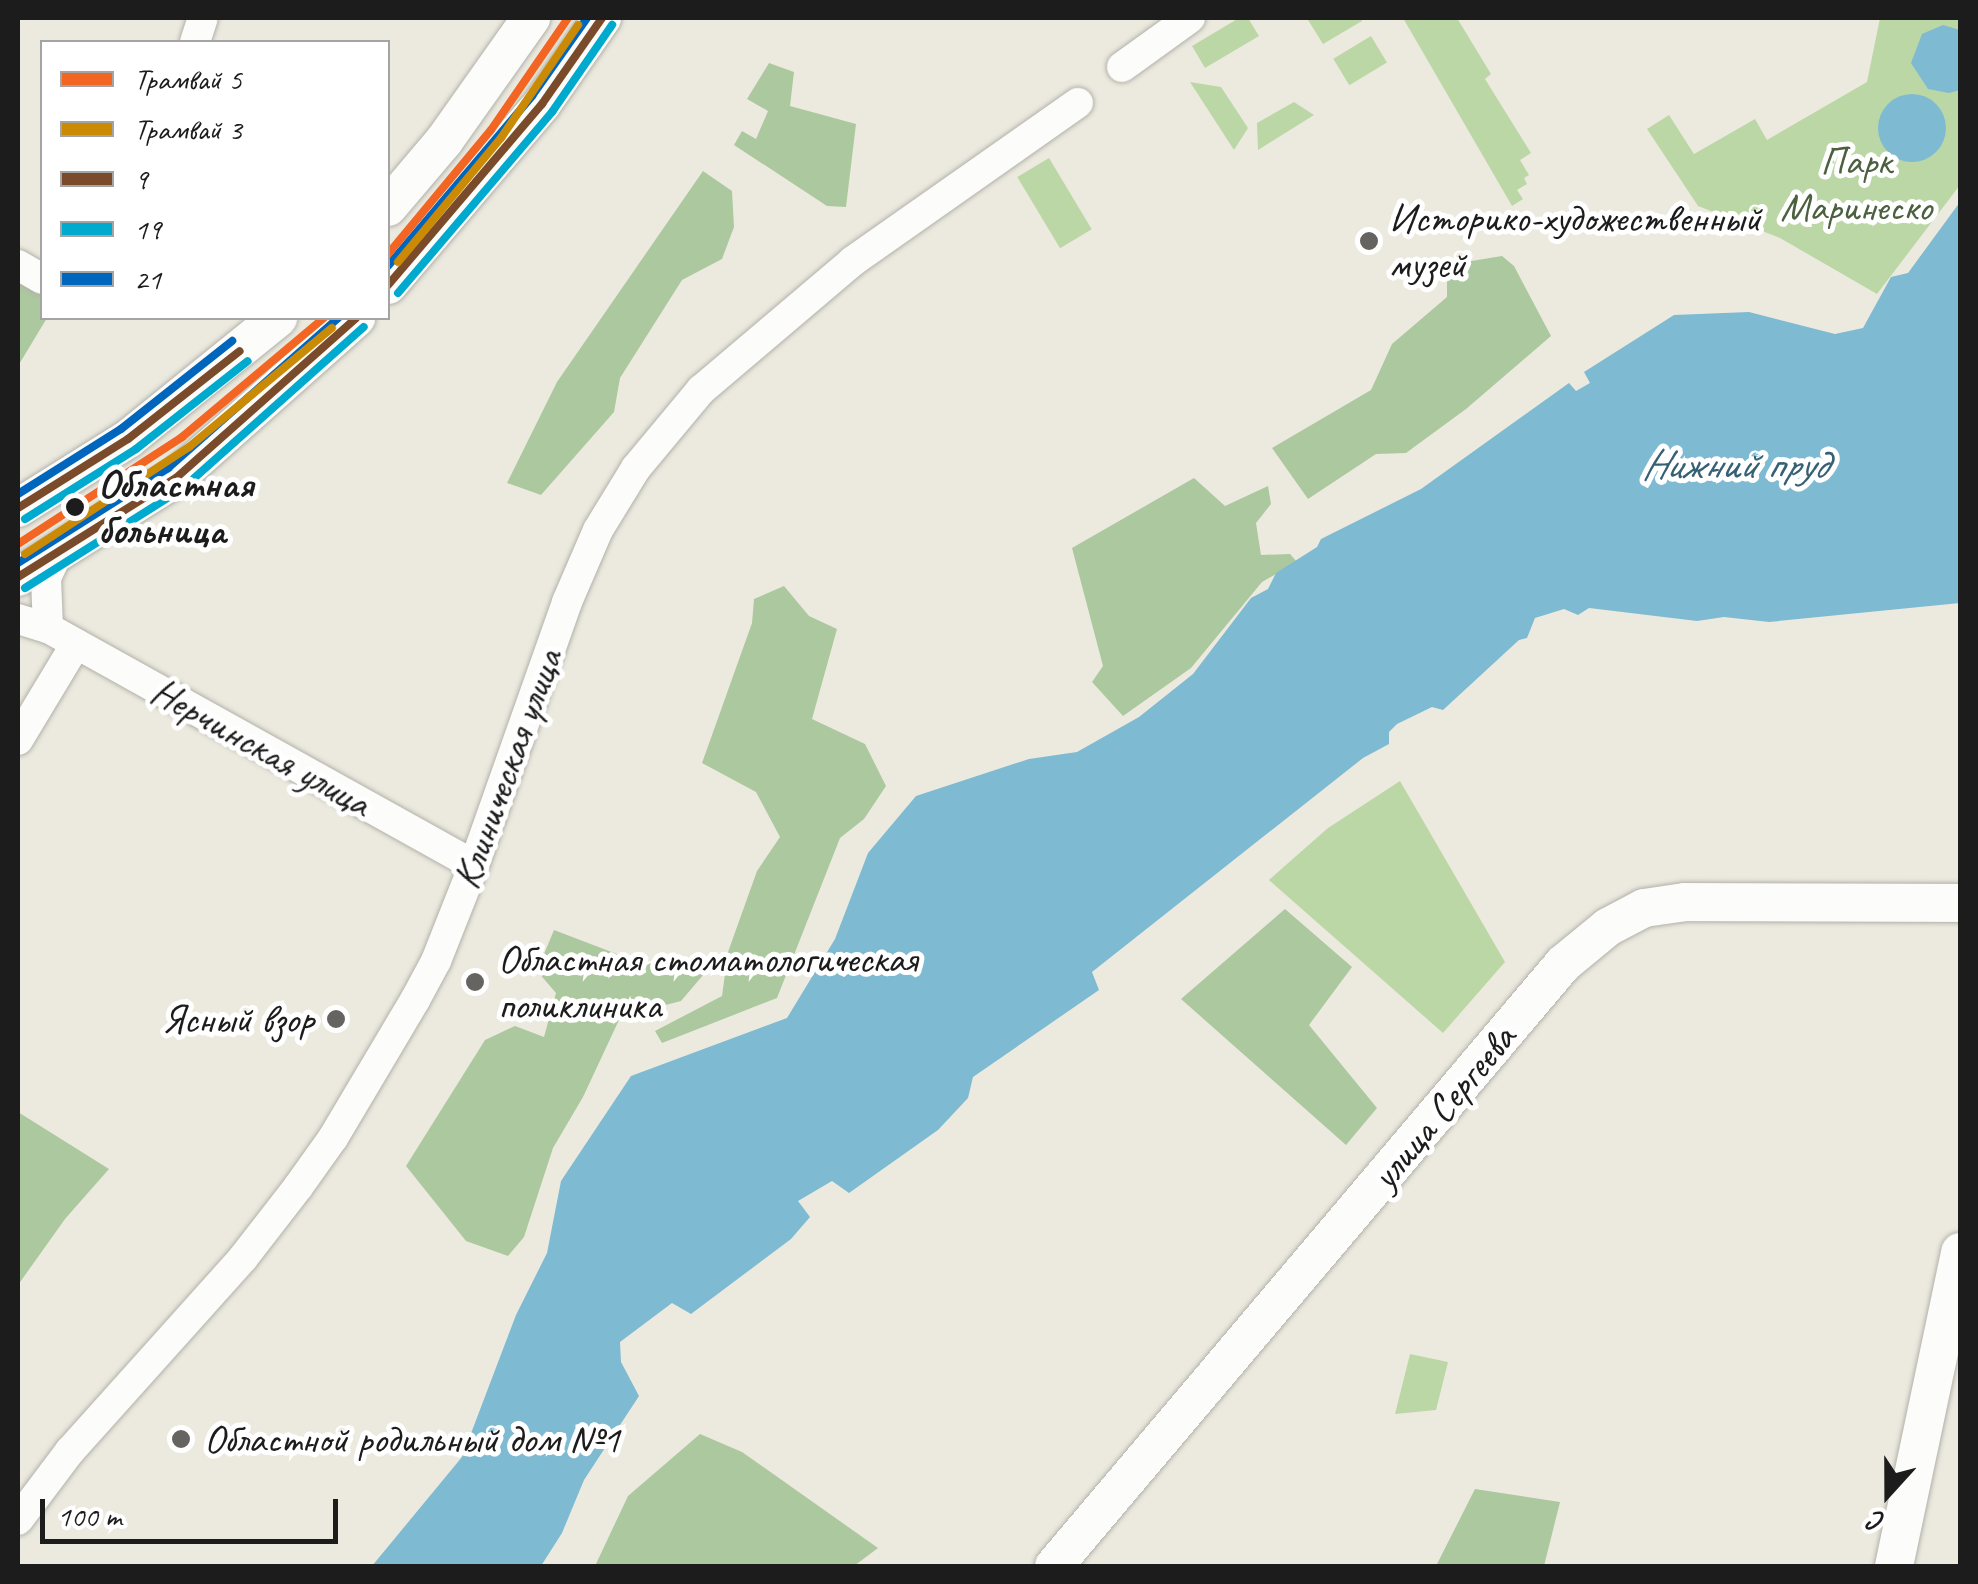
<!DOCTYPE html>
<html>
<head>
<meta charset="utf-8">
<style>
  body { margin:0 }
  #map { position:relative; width:1978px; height:1584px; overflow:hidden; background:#eceadf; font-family:Caveat,sans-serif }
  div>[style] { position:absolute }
  .green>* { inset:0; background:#bcd7a6; transform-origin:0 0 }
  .forest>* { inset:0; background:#acc89e }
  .water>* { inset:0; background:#7ebad1 }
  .round { border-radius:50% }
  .roads { filter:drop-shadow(0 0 2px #b2b1aa) drop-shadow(0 0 2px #b2b1aa) }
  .minor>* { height:30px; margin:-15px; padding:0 15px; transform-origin:15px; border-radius:15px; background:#fcfcfa }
  .major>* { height:38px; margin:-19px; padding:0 19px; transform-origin:19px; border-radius:19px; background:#fcfcfa }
  .bus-1>* { height:8px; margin:-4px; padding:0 4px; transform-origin:4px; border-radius:4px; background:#7a4b2a }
  .bus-2>* { height:8px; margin:-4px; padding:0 4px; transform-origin:4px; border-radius:4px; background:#00a9ce }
  .bus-3>* { height:8px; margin:-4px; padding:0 4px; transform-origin:4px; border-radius:4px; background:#0065bd }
  .tram-1>* { height:8px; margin:-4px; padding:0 4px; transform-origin:4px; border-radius:4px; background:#f26522 }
  .tram-2>* { height:8px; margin:-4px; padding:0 4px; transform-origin:4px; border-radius:4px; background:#cb8a06 }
  .dots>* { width:28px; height:28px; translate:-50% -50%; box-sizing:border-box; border:5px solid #fff; border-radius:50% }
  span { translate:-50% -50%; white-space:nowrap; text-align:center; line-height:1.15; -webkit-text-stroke:10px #fff; paint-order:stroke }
  .park-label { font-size:40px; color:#4c6040 }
  .poi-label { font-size:40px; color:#1c1c1c }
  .left { translate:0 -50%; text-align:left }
  .right { translate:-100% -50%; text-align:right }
  .stop-label { font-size:40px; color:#1c1c1c; font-weight:700 }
  .street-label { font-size:40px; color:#1c1c1c }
  .water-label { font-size:42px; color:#366174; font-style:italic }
  .frame { position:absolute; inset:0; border:20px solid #1c1c1c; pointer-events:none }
  .legend { position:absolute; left:40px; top:40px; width:350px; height:280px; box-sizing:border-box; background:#fff; border:2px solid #a4a4a4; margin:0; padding:12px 18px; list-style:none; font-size:30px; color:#1c1c1c }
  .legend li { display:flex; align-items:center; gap:20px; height:50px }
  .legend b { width:50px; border:2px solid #a4a4a4 }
  .north { position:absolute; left:1838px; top:1444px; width:100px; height:100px; -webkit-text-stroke:8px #fff; paint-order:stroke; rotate:201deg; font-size:28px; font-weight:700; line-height:40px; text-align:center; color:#1c1c1c }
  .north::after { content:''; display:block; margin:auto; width:35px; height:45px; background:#1c1c1c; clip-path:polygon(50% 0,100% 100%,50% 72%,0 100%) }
  .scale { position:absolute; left:40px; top:1499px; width:298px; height:45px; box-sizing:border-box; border:5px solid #1c1c1c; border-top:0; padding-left:12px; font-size:30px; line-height:35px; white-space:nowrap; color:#1c1c1c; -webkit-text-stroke:8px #fff; paint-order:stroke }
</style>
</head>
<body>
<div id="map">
  <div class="green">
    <i style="clip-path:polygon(1239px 18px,1248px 18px,1259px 36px,1205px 68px,1192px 46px)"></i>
    <i style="clip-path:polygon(1312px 18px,1360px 18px,1362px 21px,1323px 44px,1308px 20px)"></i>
    <i style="clip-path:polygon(1403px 18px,1457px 18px,1491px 74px,1485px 79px,1531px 153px,1520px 160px,1529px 175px,1524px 178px,1527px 184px,1517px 190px,1523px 199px,1512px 206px)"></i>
    <i style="clip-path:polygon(1880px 18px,1960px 18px,1960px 185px,1877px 294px,1780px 238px,1698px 206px,1647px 129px,1669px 115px,1694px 154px,1755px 119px,1767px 140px,1867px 82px)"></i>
    <i style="left:1371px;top:36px;width:31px;height:44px;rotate:59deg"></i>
    <i style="clip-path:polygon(1190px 82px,1221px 87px,1248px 128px,1234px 150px)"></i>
    <i style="clip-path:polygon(1294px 102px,1314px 115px,1258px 150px,1257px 123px)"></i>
    <i style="left:1049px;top:158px;width:83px;height:37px;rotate:59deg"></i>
    <i style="clip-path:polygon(1400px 781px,1505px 962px,1443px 1033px,1269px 880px,1328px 828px)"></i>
    <i style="clip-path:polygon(1410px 1354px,1448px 1362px,1436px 1410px,1395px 1414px)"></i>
  </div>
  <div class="forest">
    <i style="clip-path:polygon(769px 63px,794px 72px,790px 106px,856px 124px,846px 207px,827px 206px,734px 145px,742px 131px,756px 139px,768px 111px,747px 99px)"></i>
    <i style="clip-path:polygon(703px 171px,732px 191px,734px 227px,722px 259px,682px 280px,620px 378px,614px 412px,541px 495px,507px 483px,557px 382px)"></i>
    <i style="clip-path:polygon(1502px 256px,1514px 266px,1551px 336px,1466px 409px,1406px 453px,1376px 454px,1308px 499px,1272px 448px,1371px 390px,1392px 344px,1447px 297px,1447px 265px)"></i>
    <i style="clip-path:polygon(18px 278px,42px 293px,42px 318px,47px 318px,18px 366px)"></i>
    <i style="clip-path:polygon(1194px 478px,1225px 506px,1268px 486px,1271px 504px,1256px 523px,1261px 555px,1290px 554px,1297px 562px,1262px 582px,1191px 668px,1123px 716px,1092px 682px,1103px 666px,1072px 548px)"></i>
    <i style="clip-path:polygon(784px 586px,809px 616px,837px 629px,812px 719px,865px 744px,886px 786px,864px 819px,840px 838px,777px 998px,662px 1043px,655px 1031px,722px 996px,728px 952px,757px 871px,780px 837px,756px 792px,702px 763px,752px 623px,754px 599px)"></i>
    <i style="clip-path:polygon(1285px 909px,1352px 967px,1309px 1025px,1377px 1108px,1346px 1145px,1181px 999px)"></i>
    <i style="clip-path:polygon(554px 930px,643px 964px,667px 961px,704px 974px,681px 1001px,646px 1010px,626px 1005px,583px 1097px,553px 1148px,524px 1237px,508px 1256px,466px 1241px,406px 1166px,485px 1040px,515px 1026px,544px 1037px,556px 993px,537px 971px)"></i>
    <i style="clip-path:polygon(18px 1112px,109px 1169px,65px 1219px,18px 1285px)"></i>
    <i style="clip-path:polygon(700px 1434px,742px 1452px,878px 1548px,854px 1566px,595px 1566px,628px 1496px)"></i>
    <i style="clip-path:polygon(1475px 1489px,1560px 1502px,1544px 1566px,1436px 1566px)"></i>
  </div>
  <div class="water">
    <i style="clip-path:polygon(1943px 25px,1960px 30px,1960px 90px,1949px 93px,1928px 89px,1911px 63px,1922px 34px)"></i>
    <i class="round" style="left:1878px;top:94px;width:68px;height:68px"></i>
    <i style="clip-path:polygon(1960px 202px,1960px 603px,1769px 622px,1724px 617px,1697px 621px,1589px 608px,1578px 615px,1564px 609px,1535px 618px,1527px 638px,1519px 640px,1443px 710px,1432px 707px,1397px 724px,1389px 732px,1389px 744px,1363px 758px,1092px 972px,1099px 990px,973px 1077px,968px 1098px,938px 1130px,849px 1193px,832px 1181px,798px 1201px,810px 1217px,791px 1239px,691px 1314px,672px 1303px,620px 1342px,621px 1362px,639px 1396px,584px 1480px,562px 1533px,541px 1566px,372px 1566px,462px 1457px,516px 1315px,547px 1253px,561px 1181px,631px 1076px,787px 1018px,835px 939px,868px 853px,916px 796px,1029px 759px,1077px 752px,1139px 717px,1193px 674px,1251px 598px,1268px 589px,1276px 573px,1317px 547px,1321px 539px,1421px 489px,1569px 383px,1576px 391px,1590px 383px,1584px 372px,1674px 315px,1749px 312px,1835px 334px,1863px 328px,1891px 277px,1908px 273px)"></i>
  </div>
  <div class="roads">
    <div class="minor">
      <i style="left:195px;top:42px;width:25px;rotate:-72deg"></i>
      <i style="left:1122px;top:67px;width:84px;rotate:-35.8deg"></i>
      <i style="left:18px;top:265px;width:28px;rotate:30deg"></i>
      <i style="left:18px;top:619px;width:31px;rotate:17deg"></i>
      <i style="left:48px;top:628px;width:487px;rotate:29.1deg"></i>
      <i style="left:48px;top:628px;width:50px;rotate:-92.3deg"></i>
      <i style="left:46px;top:578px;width:26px;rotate:-65deg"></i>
      <i style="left:18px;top:740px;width:112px;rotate:-58.9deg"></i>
      <i style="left:18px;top:1520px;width:86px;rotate:-53deg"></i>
      <i style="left:70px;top:1451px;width:259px;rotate:-48.1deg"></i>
      <i style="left:243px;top:1258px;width:90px;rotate:-52.2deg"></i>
      <i style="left:298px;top:1187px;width:60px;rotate:-54.5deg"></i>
      <i style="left:333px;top:1138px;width:161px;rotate:-59.3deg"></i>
      <i style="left:415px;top:1000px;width:44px;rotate:-61.7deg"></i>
      <i style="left:436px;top:961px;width:103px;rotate:-68.4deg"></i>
      <i style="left:474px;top:865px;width:279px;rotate:-70.5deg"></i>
      <i style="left:567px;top:602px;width:78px;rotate:-66.7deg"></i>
      <i style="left:598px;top:530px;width:73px;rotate:-58.5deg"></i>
      <i style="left:636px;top:468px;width:102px;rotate:-50.2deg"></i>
      <i style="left:701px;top:390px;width:199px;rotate:-40.3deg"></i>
      <i style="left:853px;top:261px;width:275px;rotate:-35.1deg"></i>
    </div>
    <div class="major">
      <i style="left:388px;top:207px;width:87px;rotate:-49.7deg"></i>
      <i style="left:444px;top:141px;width:151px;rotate:-54.7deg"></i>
      <i style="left:388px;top:285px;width:238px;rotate:-49.6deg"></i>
      <i style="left:542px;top:104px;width:105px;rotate:-55.1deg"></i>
      <i style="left:18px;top:508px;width:130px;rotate:-32.1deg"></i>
      <i style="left:128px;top:439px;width:193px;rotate:-38.9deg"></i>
      <i style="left:18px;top:577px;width:186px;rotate:-32.1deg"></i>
      <i style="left:176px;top:478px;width:241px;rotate:-41.6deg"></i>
      <i style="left:1054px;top:1566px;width:788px;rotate:-49.78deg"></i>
      <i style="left:1563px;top:964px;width:58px;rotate:-39.4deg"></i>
      <i style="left:1608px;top:927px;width:41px;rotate:-27.8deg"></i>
      <i style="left:1644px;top:908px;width:41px;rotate:-8.3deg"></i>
      <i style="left:1685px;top:902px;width:275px;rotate:0.2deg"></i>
      <i style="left:1894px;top:1566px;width:321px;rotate:-78.1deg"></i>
    </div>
  </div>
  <div class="bus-1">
    <i style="left:388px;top:285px;width:238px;rotate:-49.6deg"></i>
    <i style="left:542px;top:104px;width:105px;rotate:-55.1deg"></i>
    <i style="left:18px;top:508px;width:130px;rotate:-32.1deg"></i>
    <i style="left:128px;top:439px;width:142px;rotate:-38.2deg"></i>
    <i style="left:18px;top:577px;width:186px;rotate:-32.1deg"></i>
    <i style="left:176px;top:478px;width:241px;rotate:-41.6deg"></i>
  </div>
  <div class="bus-2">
    <i style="left:398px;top:293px;width:238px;rotate:-49.6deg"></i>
    <i style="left:552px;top:112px;width:106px;rotate:-55.4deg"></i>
    <i style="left:25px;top:519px;width:131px;rotate:-32.2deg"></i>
    <i style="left:136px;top:449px;width:142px;rotate:-38.2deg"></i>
    <i style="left:25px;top:588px;width:187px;rotate:-32.3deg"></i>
    <i style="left:183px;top:488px;width:242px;rotate:-41.7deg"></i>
  </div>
  <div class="bus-3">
    <i style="left:388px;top:266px;width:223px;rotate:-49.7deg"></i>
    <i style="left:532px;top:96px;width:95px;rotate:-54.8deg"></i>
    <i style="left:18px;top:494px;width:122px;rotate:-32.3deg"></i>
    <i style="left:121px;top:429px;width:142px;rotate:-38.4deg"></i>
    <i style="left:18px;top:563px;width:178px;rotate:-32.3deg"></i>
    <i style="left:168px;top:468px;width:227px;rotate:-41.4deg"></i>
  </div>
  <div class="tram-1">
    <i style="left:388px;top:254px;width:161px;rotate:-50.3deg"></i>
    <i style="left:491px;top:130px;width:136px;rotate:-55.5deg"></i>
    <i style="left:18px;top:544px;width:196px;rotate:-33.1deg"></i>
    <i style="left:182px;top:437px;width:185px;rotate:-40deg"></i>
  </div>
  <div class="tram-2">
    <i style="left:398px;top:262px;width:161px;rotate:-50.3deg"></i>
    <i style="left:501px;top:138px;width:137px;rotate:-55.7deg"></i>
    <i style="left:25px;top:554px;width:196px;rotate:-33.1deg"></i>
    <i style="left:189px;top:447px;width:186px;rotate:-39.8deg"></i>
  </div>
  <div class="dots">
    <i style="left:1369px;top:241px;background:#656460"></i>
    <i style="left:75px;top:507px;background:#1c1c1c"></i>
    <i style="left:475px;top:982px;background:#656460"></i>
    <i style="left:336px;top:1019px;background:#656460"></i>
    <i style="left:181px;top:1439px;background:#656460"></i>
  </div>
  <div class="park-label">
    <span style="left:1856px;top:184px">Парк<br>Маринеско</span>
  </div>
  <div class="poi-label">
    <span class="left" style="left:1389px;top:241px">Историко-художественный<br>музей</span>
    <span class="left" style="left:498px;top:982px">Областная стоматологическая<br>поликлиника</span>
    <span class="right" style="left:314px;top:1019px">Ясный взор</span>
    <span class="left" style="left:204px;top:1439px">Областной родильный дом №1</span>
  </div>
  <div class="stop-label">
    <span class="left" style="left:98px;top:507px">Областная<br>больница</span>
  </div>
  <div class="street-label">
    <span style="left:261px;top:747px;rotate:29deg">Нерчинская улица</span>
    <span style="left:507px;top:769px;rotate:-70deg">Клиническая улица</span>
    <span style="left:1443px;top:1107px;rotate:-50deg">улица Сергеева</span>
  </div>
  <div class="water-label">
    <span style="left:1734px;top:465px">Нижний пруд</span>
  </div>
  <div class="frame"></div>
  <ul class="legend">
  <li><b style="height:12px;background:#f26522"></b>Трамвай 5</li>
  <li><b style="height:12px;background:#cb8a06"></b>Трамвай 3</li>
  <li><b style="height:12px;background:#7a4b2a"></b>9</li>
  <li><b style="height:12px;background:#00a9ce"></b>19</li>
  <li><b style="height:12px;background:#0065bd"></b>21</li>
  </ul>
  <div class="north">С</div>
  <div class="scale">100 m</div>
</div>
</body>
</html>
